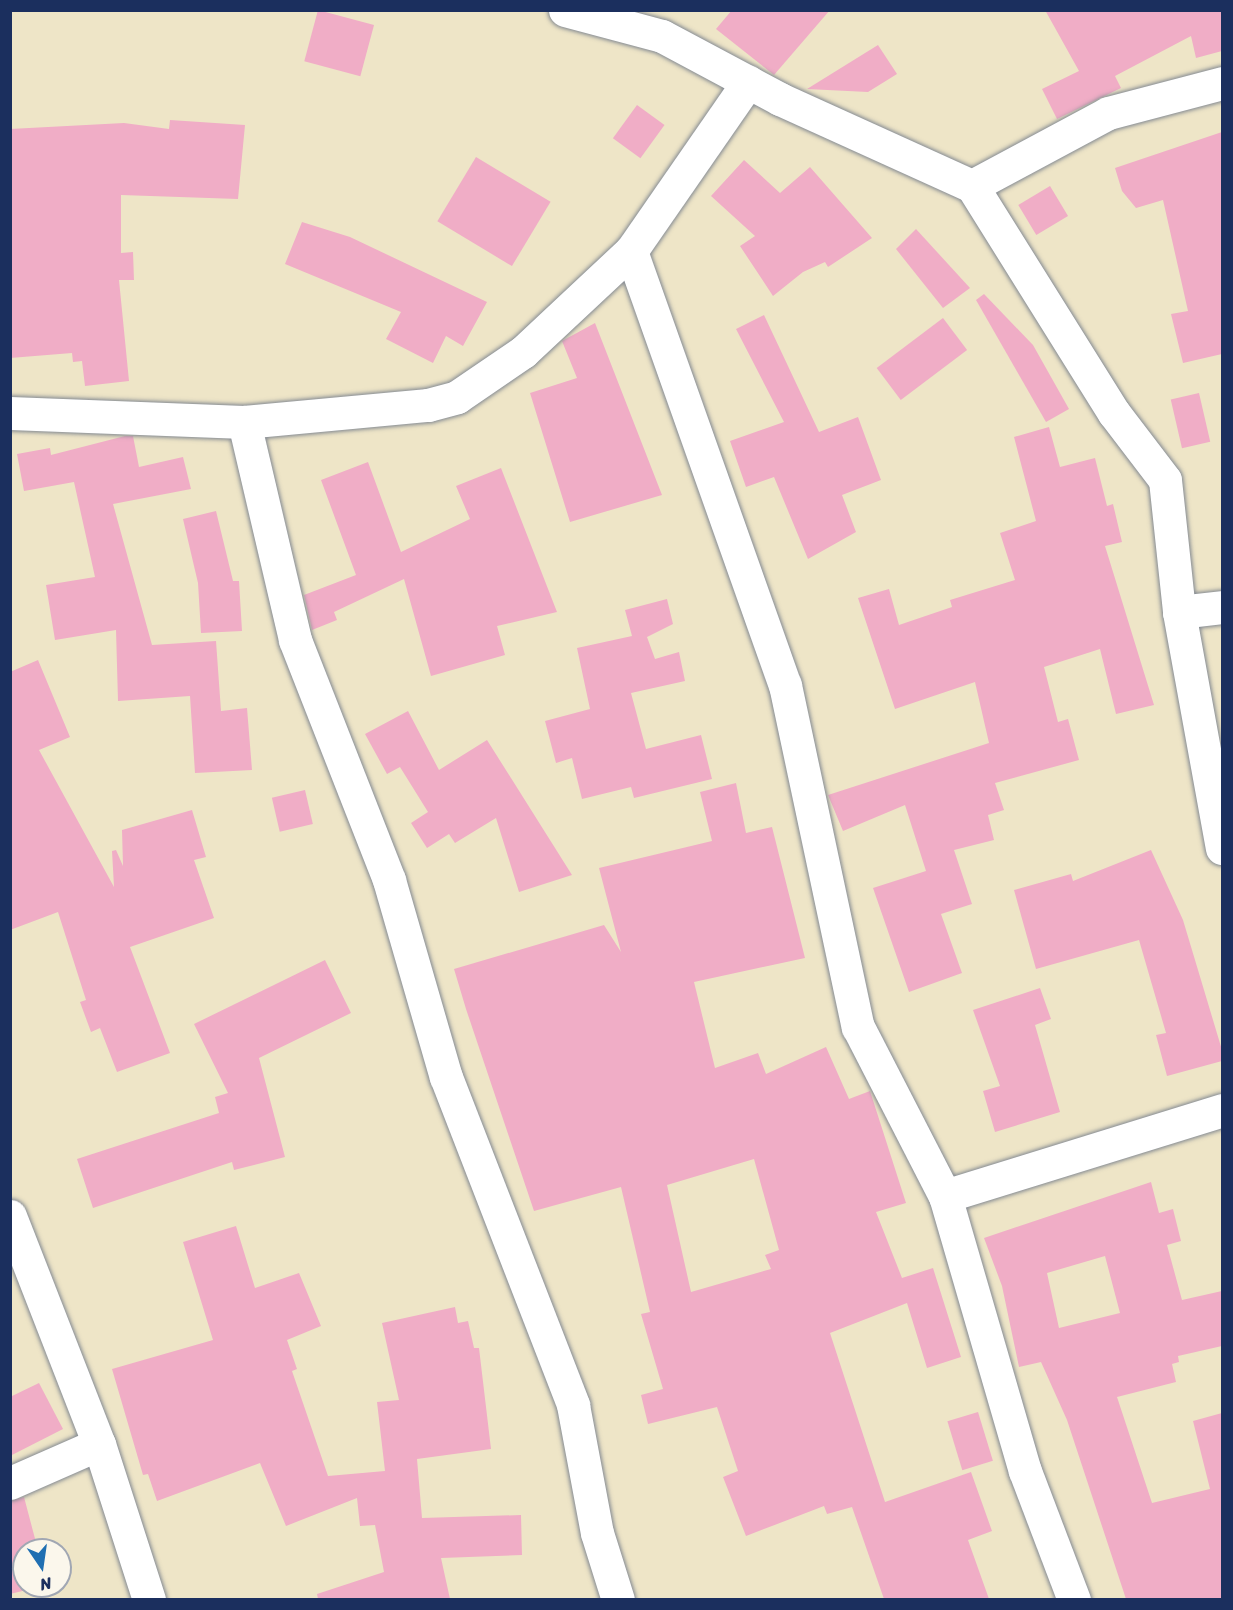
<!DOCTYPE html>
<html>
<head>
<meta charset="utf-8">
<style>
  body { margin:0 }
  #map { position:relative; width:1233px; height:1610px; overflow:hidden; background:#eee5c7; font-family:Sriracha,sans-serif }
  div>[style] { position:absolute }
  .building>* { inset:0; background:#f0adc6; transform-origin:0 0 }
  .roads { filter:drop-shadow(0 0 2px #848a92) drop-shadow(0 0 2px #848a92) }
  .street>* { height:33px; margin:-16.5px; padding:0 16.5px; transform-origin:16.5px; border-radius:16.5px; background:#fff }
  span { translate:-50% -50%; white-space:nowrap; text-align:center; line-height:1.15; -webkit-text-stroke:4.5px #fbf7ec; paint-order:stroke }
  .frame { position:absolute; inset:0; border:12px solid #1b2f5e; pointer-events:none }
  .north { position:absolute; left:12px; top:1538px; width:60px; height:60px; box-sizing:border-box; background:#fbf7ec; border:2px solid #a1a7b3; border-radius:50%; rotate:167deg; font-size:16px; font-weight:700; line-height:24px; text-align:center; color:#1b2f5e }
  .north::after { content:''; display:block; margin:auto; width:21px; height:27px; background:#1f6fb2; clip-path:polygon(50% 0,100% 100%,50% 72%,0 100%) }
</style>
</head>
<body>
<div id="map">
  <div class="building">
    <i style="left:318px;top:10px;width:58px;height:53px;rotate:15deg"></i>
    <i style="clip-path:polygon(732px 10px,830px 10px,774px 75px,716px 29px)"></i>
    <i style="clip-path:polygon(1045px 10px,1222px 10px,1222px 51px,1196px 58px,1191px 36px,1115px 76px,1121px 88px,1057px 119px,1042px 89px,1079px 71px)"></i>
    <i style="clip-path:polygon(878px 45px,897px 74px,868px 92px,807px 89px)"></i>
    <i style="left:637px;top:105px;width:34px;height:41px;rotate:36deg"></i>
    <i style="clip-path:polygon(170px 120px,245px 125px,238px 199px,121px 195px,121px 253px,133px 252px,134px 280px,119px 280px,129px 381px,85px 386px,82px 361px,73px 362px,72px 353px,10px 358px,10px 129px,124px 123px,169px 129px)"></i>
    <i style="clip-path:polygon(1222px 132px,1222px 354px,1183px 363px,1171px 314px,1188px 311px,1163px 200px,1136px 208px,1122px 191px,1115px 168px)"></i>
    <i style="left:476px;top:157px;width:87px;height:75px;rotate:31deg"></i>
    <i style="clip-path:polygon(744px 160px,780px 193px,810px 167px,872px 238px,828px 267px,825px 262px,803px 272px,773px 296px,740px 246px,755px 236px,711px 196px)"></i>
    <i style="left:1050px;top:186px;width:35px;height:37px;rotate:59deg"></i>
    <i style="clip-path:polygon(302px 222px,350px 237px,487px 302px,463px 346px,446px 336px,433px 363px,386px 339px,401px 312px,285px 264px)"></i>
    <i style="clip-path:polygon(916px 229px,970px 288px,943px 308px,896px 249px)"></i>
    <i style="clip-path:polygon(984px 294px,1033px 345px,1069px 409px,1046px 422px,976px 300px)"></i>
    <i style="clip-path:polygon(764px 315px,819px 432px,858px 417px,881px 480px,842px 495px,856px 532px,808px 559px,774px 477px,746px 487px,730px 441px,784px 422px,736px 329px)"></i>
    <i style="left:943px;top:318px;width:40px;height:83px;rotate:53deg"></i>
    <i style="clip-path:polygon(595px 323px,662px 495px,570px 522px,530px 393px,577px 378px,562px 341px)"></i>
    <i style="left:1199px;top:393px;width:50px;height:29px;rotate:77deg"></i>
    <i style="clip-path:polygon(1049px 427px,1060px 467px,1095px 458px,1107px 506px,1113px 504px,1122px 542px,1105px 546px,1154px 705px,1116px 714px,1100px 649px,1044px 667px,1058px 722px,1068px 719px,1079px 760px,995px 783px,1004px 810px,988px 815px,994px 840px,954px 850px,972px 904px,941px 914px,962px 973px,909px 992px,873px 888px,926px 871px,905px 805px,843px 831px,828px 795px,989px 743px,975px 682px,895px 709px,858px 598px,889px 589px,899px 625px,952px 607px,950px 600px,1015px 580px,1000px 533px,1036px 521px,1014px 437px)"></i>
    <i style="clip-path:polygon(125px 436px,133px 436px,139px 467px,183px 457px,191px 489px,113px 504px,152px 645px,216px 641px,221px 711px,247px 708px,252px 770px,195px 773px,190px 696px,118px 701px,116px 630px,55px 640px,46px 585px,95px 577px,74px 482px,24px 491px,17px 454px,50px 448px,51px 455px)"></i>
    <i style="clip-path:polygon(368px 462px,401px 552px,470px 519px,456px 486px,501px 468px,557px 612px,497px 626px,505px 655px,431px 676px,404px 579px,334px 612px,337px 620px,312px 630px,304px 595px,356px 575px,321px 480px)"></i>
    <i style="clip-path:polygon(216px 511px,233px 581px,239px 581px,242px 631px,201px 633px,198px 583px,183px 519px)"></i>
    <i style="clip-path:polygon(667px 599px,673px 624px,647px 637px,655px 659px,679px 652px,685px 681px,631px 693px,646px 749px,701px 735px,712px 779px,634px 798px,631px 787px,582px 799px,572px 758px,556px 763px,545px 721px,590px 709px,577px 648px,632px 636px,625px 610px)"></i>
    <i style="clip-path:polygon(38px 660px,70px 737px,39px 750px,114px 887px,112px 851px,116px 850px,123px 866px,122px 830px,192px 810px,206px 857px,194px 860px,214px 918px,130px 947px,170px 1053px,117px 1072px,100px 1028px,91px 1032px,80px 1002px,86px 1000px,58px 912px,10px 930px,10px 672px)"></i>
    <i style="clip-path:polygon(408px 711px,439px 770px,487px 740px,572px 875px,519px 892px,496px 818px,455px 843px,449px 834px,427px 848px,411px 823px,428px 812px,400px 767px,387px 774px,365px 734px)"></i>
    <i style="clip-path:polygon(evenodd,736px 783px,746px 833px,772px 827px,805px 958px,694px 982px,715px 1068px,758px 1053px,766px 1074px,826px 1047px,849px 1099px,870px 1091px,906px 1203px,876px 1212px,902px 1278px,933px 1268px,961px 1357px,927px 1368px,907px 1303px,830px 1333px,885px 1502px,971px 1472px,992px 1531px,968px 1540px,989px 1599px,884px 1599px,852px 1507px,827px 1514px,824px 1506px,746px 1536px,723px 1477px,738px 1471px,717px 1407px,648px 1424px,641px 1395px,663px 1389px,641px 1314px,650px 1312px,621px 1187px,534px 1211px,466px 1009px,454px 969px,604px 925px,621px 952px,599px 868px,712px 841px,700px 792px,736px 783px,754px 1159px,779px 1250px,765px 1255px,771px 1269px,691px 1292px,667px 1185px,754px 1159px)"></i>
    <i style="left:305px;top:790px;width:35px;height:34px;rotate:77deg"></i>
    <i style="clip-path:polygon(1151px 850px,1183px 920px,1222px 1050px,1222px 1061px,1167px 1076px,1156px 1035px,1166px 1033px,1139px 940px,1036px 969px,1014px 890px,1071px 874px,1073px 881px)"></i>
    <i style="clip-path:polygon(325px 960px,351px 1013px,259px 1058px,285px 1157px,234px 1170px,232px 1162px,93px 1208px,77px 1159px,219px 1113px,215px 1097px,228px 1093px,194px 1024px)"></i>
    <i style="clip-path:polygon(1040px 988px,1051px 1019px,1035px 1025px,1060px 1112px,995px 1132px,983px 1091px,1000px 1086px,973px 1010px)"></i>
    <i style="clip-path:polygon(evenodd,1151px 1182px,1159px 1213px,1173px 1209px,1181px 1241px,1167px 1245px,1182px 1300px,1222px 1291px,1222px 1346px,1178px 1356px,1179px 1362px,1172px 1364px,1176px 1382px,1117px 1397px,1152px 1503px,1210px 1489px,1193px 1421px,1222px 1413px,1222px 1599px,1126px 1599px,1067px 1420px,1041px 1362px,1019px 1367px,1002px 1286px,984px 1238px,1151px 1182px,1105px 1256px,1120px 1313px,1059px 1328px,1047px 1273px,1105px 1256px)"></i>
    <i style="clip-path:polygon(236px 1226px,255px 1288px,299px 1273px,321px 1326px,287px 1340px,297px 1369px,292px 1371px,328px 1476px,385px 1471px,377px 1402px,399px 1400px,382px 1323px,455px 1307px,458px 1323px,468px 1321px,474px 1348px,479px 1348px,491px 1449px,417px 1459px,422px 1518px,521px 1515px,522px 1555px,441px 1558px,450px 1599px,318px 1599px,317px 1594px,384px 1572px,375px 1525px,360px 1526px,357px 1498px,286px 1526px,260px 1463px,157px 1501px,148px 1474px,143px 1475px,112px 1369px,213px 1340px,183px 1242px)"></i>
    <i style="clip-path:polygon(39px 1383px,63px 1429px,10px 1456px,10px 1397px)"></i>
    <i style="left:978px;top:1412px;width:51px;height:32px;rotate:73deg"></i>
    <i style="clip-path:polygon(24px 1497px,38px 1550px,24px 1550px,24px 1586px,43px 1586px,10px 1594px,10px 1501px)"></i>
  </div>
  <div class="roads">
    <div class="street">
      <i style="left:565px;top:10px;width:100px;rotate:15deg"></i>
      <i style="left:662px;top:36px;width:134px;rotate:28.1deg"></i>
      <i style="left:780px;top:99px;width:211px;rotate:24.4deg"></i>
      <i style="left:972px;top:186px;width:268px;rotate:58deg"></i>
      <i style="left:1114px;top:413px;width:84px;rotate:52.7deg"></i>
      <i style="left:1165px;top:480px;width:133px;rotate:83.9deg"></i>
      <i style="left:1179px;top:612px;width:240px;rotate:79.7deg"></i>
      <i style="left:972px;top:186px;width:154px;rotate:-28.2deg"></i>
      <i style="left:1108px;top:113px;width:118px;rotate:-14.7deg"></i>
      <i style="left:631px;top:251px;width:461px;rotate:70.5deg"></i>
      <i style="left:785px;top:685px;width:350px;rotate:78deg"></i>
      <i style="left:858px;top:1027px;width:190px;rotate:62.8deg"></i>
      <i style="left:945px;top:1196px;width:286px;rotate:73.8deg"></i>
      <i style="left:1025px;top:1471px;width:138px;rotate:69.2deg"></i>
      <i style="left:10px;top:413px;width:234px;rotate:2.2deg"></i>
      <i style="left:244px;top:422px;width:185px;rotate:-5.3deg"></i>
      <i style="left:428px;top:405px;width:30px;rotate:-15deg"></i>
      <i style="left:457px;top:397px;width:80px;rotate:-34.3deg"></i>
      <i style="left:523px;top:352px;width:148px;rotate:-43.1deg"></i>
      <i style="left:631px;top:251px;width:206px;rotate:-55.3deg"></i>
      <i style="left:244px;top:422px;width:224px;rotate:76.8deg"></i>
      <i style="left:295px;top:640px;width:258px;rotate:68.6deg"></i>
      <i style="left:389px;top:880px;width:205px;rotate:73.9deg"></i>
      <i style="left:446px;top:1077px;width:352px;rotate:68.8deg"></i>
      <i style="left:573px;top:1405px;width:130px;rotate:79.4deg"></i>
      <i style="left:597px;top:1533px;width:70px;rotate:72.6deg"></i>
      <i style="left:1179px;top:612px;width:43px;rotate:-6.6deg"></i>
      <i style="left:945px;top:1196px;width:290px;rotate:-17.2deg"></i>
      <i style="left:10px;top:1216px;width:245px;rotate:68.7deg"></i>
      <i style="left:99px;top:1444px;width:164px;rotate:72.2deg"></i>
      <i style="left:10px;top:1483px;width:97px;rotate:-23.7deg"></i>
    </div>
  </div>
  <div class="frame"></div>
  <div class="north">N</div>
</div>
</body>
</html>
